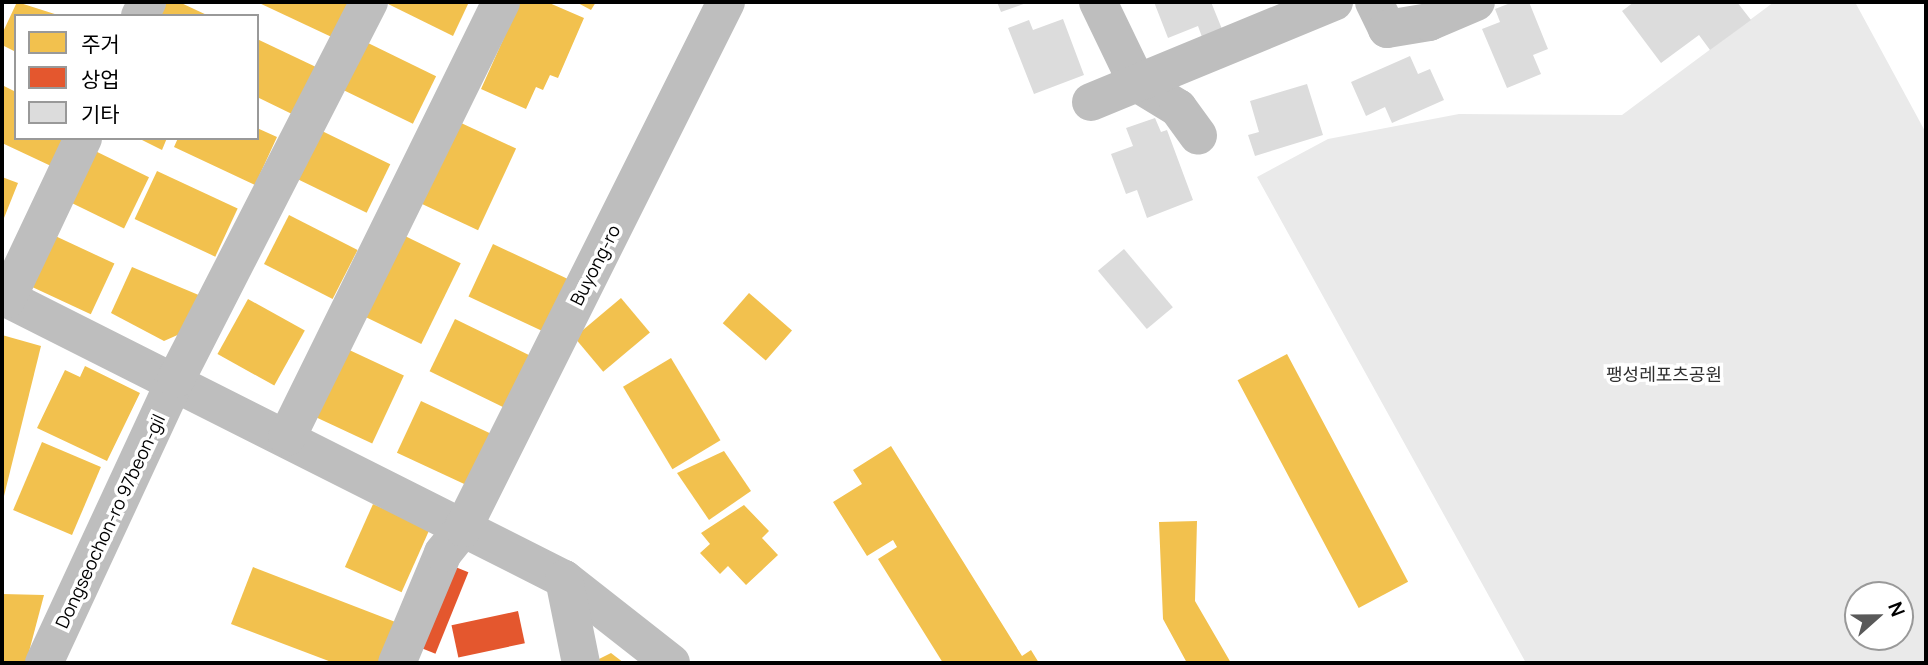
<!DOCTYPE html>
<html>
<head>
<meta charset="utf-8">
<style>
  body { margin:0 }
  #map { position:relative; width:1928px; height:665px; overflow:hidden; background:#fff; font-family:Manrope,"Noto Sans KR",sans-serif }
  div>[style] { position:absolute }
  .green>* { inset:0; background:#eaeaea }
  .homes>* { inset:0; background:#f2c14e; transform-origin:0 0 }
  .shops>* { inset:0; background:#e4572e; transform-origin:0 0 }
  .building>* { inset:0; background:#dcdcdc; transform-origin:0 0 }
  .minor>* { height:38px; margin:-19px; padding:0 19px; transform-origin:19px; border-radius:19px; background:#bebebe }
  span { translate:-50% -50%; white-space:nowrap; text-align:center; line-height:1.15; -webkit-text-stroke:7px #fff; paint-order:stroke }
  .street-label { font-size:18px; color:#000 }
  .park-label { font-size:18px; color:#2f2f2f }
  .frame { position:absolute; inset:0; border:4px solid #000; pointer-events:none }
  .legend { position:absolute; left:14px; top:14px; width:245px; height:126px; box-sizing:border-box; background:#fff; border:2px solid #999; margin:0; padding:9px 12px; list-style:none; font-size:21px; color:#000 }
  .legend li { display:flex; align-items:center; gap:14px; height:35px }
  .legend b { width:35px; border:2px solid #999 }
  .north { position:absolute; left:1844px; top:581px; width:70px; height:70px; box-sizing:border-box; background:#fff; border:2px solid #999; border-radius:50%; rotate:69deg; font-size:19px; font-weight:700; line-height:28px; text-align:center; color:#000 }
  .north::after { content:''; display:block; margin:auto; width:24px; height:32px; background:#595959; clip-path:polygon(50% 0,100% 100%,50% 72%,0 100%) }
</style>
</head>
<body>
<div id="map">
  <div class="green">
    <i style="clip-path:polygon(evenodd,1774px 2px,1855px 2px,1926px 133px,1926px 663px,1526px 663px,1257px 177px,1328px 139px,1459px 114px,1622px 115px,1774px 2px,1858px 595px,1900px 595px,1900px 637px,1858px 637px,1858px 595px)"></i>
  </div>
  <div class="homes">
    <i style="clip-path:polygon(17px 2px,61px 16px,16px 16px,16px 52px,2px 45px,2px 34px)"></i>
    <i style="clip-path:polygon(152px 2px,179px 2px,209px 16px,145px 16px)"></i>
    <i style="clip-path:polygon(257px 2px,356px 2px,338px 40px)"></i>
    <i style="clip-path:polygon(384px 2px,469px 2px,453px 36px)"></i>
    <i style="clip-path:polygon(520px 2px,547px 2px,584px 18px,558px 78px,550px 75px,543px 90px,536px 87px,526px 109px,481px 89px)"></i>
    <i style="clip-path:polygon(576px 2px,596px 2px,591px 10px)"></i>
    <i style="clip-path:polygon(257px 39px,316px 67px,294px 115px,257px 97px)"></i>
    <i style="left:366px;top:42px;width:78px;height:53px;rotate:26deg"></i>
    <i style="clip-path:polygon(2px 85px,16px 92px,16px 138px,63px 138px,51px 166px,2px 143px)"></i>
    <i style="left:459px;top:122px;width:63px;height:90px;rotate:25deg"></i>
    <i style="clip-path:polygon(257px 128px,277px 137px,255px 185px,174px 147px,178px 138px,257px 138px)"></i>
    <i style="left:322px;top:131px;width:76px;height:54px;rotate:26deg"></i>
    <i style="clip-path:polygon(138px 138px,167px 138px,162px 150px)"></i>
    <i style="left:87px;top:147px;width:69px;height:57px;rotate:26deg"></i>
    <i style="left:157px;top:171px;width:89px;height:53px;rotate:25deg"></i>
    <i style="clip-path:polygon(2px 177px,18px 183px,2px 223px)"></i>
    <i style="left:289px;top:215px;width:77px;height:55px;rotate:27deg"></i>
    <i style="left:51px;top:234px;width:70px;height:56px;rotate:25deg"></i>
    <i style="left:405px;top:236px;width:62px;height:90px;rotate:26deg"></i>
    <i style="left:493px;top:244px;width:85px;height:58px;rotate:25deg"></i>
    <i style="clip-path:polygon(132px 267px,201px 296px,182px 333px,164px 341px,111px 313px)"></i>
    <i style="left:749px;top:293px;width:57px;height:40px;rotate:41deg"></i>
    <i style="left:621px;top:298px;width:45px;height:61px;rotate:50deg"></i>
    <i style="left:248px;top:299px;width:65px;height:63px;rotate:29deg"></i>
    <i style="left:455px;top:319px;width:85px;height:58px;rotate:26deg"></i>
    <i style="clip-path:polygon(2px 335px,41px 346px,3px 500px,2px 499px)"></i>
    <i style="left:345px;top:348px;width:65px;height:75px;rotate:25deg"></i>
    <i style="left:1287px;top:354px;width:258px;height:56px;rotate:62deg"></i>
    <i style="left:671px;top:358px;width:96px;height:56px;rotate:59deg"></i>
    <i style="clip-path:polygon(85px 366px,140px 393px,107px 461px,37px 428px,65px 370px,80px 377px)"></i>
    <i style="left:421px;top:401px;width:85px;height:57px;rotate:25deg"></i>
    <i style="left:42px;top:442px;width:64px;height:74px;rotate:23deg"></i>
    <i style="clip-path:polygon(891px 446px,1022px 656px,1031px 650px,1039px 663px,943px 663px,878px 559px,897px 547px,893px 540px,867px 556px,833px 502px,862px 484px,853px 470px)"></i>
    <i style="clip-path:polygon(724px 451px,751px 491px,709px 520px,677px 473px)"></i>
    <i style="left:373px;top:504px;width:62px;height:69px;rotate:24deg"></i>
    <i style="clip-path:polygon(744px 505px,769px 531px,762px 538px,778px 555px,746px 585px,728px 566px,720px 574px,700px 553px,710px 544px,701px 533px)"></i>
    <i style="clip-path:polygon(1197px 521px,1195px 601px,1231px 663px,1187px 663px,1163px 619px,1159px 522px)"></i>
    <i style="clip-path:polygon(253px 567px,398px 623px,382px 663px,334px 663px,231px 624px)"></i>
    <i style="clip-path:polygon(2px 594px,44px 595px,26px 663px,2px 663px)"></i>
    <i style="clip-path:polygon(611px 653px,624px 663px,591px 663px)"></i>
  </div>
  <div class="shops">
    <i style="left:448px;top:564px;width:22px;height:88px;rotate:22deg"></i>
    <i style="left:518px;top:611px;width:33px;height:68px;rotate:78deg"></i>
  </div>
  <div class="building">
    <i style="clip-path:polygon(997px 2px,1029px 2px,1001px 12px)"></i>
    <i style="clip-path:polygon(1154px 2px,1211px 2px,1222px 29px,1202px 37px,1198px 26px,1168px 38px)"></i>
    <i style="clip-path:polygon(1513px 2px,1529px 2px,1548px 49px,1533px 55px,1541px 74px,1507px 88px,1482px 29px,1500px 22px,1495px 9px)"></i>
    <i style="clip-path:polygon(1634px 2px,1737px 2px,1751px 20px,1710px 50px,1699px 35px,1661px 63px,1622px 11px)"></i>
    <i style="clip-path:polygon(1063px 19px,1084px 75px,1034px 94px,1008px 28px,1029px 20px,1033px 30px)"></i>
    <i style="clip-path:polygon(1410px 56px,1418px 74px,1430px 69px,1444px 100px,1392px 123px,1385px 107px,1366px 116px,1351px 82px)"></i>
    <i style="clip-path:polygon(1307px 84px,1323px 135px,1255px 156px,1248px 135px,1259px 132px,1250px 101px)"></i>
    <i style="clip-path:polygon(1155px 118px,1161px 132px,1167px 130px,1193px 200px,1147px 218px,1137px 190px,1126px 194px,1111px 154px,1133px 146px,1126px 128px)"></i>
    <i style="left:1124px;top:249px;width:76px;height:34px;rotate:50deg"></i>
  </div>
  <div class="minor">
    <i style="left:1098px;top:2px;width:90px;rotate:64.3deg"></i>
    <i style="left:1137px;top:83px;width:48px;rotate:31.4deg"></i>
    <i style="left:1178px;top:108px;width:34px;rotate:54deg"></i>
    <i style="left:1374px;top:2px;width:30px;rotate:64deg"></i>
    <i style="left:1387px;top:29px;width:43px;rotate:-9.5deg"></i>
    <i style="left:1429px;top:22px;width:51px;rotate:-23.1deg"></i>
    <i style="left:140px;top:16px;width:16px;rotate:-63deg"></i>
    <i style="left:1091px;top:102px;width:263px;rotate:-22.4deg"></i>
    <i style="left:2px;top:296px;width:629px;rotate:26.73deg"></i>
    <i style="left:564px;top:579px;width:136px;rotate:38.1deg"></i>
    <i style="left:7px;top:299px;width:178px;rotate:-64.7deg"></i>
    <i style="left:287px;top:437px;width:485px;rotate:-63.8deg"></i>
    <i style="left:564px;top:579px;width:86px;rotate:78.6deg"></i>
    <i style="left:44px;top:663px;width:313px;rotate:-65.1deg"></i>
    <i style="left:176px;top:379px;width:424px;rotate:-62.9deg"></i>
    <i style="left:397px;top:663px;width:119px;rotate:-67.3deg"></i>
    <i style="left:443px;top:553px;width:32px;rotate:-51deg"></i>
    <i style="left:463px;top:528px;width:588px;rotate:-63.43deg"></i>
  </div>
  <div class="street-label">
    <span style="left:595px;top:265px;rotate:-63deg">Buyong-ro</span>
    <span style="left:110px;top:521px;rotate:-65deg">Dongseochon-ro 97beon-gil</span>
  </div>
  <div class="park-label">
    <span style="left:1664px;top:374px">팽성레포츠공원</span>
  </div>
  <div class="frame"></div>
  <ul class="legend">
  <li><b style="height:19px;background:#f2c14e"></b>주거</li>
  <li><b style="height:19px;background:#e4572e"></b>상업</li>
  <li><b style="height:19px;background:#dcdcdc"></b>기타</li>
  </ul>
  <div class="north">N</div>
</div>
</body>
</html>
